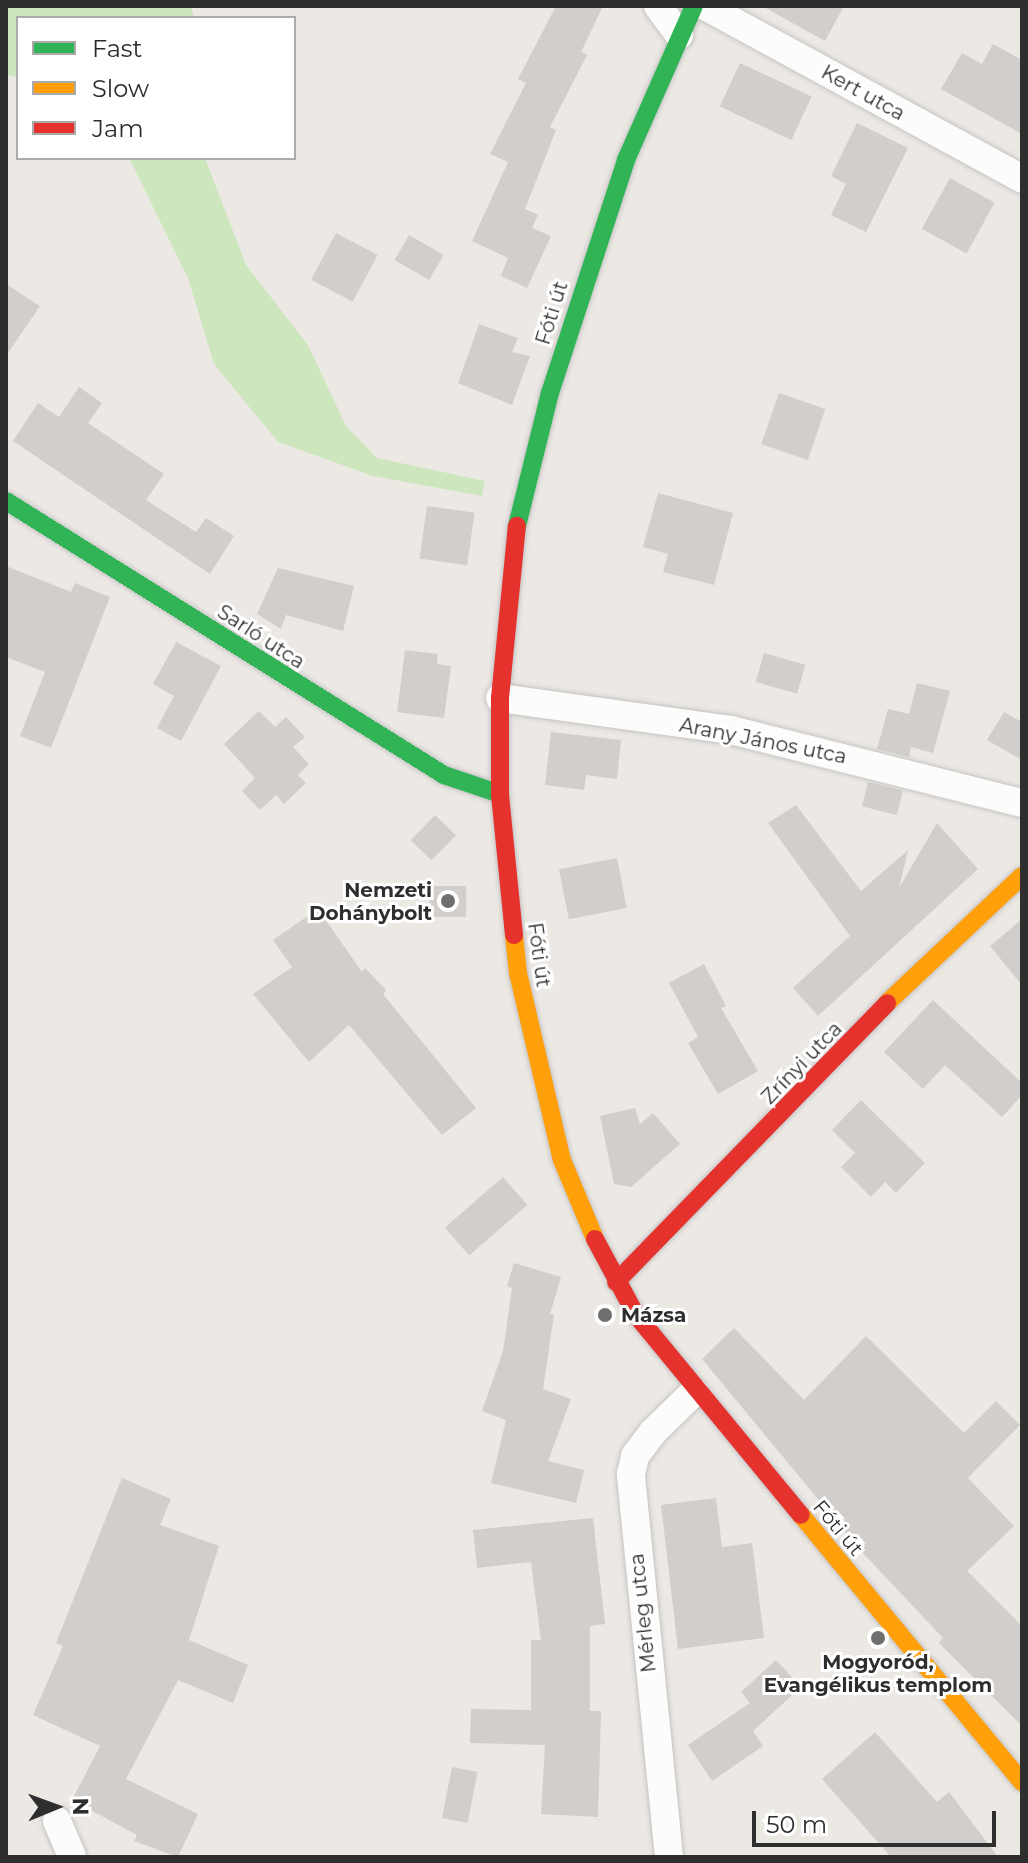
<!DOCTYPE html>
<html>
<head>
<meta charset="utf-8">
<style>
  body { margin:0 }
  #map { position:relative; width:1028px; height:1863px; overflow:hidden; background:#ece8e4; font-family:Montserrat,sans-serif }
  div>[style] { position:absolute }
  .green>* { inset:0; background:#cee6be }
  .building>* { inset:0; background:#d1cecb; transform-origin:0 0 }
  .roads { filter:drop-shadow(0 0 2px #c5c4c5) drop-shadow(0 0 2px #c5c4c5) }
  .street>* { height:28px; margin:-14px; padding:0 14px; transform-origin:14px; border-radius:14px; background:#fcfcfb }
  .fast>* { height:18px; margin:-9px; padding:0 9px; transform-origin:9px; border-radius:9px; background:#30b455 }
  .slow>* { height:18px; margin:-9px; padding:0 9px; transform-origin:9px; border-radius:9px; background:#ff9f0a }
  .jam>* { height:18px; margin:-9px; padding:0 9px; transform-origin:9px; border-radius:9px; background:#e5322d }
  .dots>* { width:22px; height:22px; translate:-50% -50%; box-sizing:border-box; border:4px solid #fff; border-radius:50% }
  span { translate:-50% -50%; white-space:nowrap; text-align:center; line-height:1.15; -webkit-text-stroke:6px #fff; paint-order:stroke }
  .street-label { font-size:20px; color:#2e2e2e }
  .poi-label { font-size:20px; color:#2e2e2e; font-weight:700 }
  .right { translate:-100% -50%; text-align:right }
  .left { translate:0 -50%; text-align:left }
  .frame { position:absolute; inset:0; border:8px solid #2e2e2e; pointer-events:none }
  .legend { position:absolute; left:16px; top:16px; width:280px; height:144px; box-sizing:border-box; background:#fff; border:2px solid #ababab; margin:0; padding:10px 14px; list-style:none; font-size:24px; color:#2e2e2e }
  .legend li { display:flex; align-items:center; gap:16px; height:40px }
  .legend b { width:40px; border:2px solid #ababab }
  .north { position:absolute; left:16px; top:1767px; width:80px; height:80px; -webkit-text-stroke:6px #fff; paint-order:stroke; rotate:89deg; font-size:22px; font-weight:700; line-height:32px; text-align:center; color:#2e2e2e }
  .north::after { content:''; display:block; margin:auto; width:28px; height:36px; background:#2e2e2e; clip-path:polygon(50% 0,100% 100%,50% 72%,0 100%) }
  .scale { position:absolute; left:752px; top:1811px; width:244px; height:36px; box-sizing:border-box; border:4px solid #2e2e2e; border-top:0; padding-left:10px; font-size:24px; line-height:28px; white-space:nowrap; color:#2e2e2e; -webkit-text-stroke:6px #fff; paint-order:stroke }
</style>
</head>
<body>
<div id="map">
  <div class="green">
    <i style="clip-path:polygon(6px 6px,191px 6px,194px 18px,18px 18px,18px 77px,6px 75px)"></i>
    <i style="clip-path:polygon(129px 158px,205px 158px,246px 265px,308px 345px,346px 426px,377px 458px,485px 481px,482px 496px,373px 476px,278px 442px,214px 364px,188px 278px)"></i>
  </div>
  <div class="building">
    <i style="clip-path:polygon(556px 6px,603px 6px,581px 52px,587px 55px,550px 127px,556px 130px,525px 209px,538px 215px,532px 228px,551px 236px,527px 288px,501px 276px,508px 258px,472px 241px,508px 162px,490px 154px,526px 83px,518px 79px)"></i>
    <i style="clip-path:polygon(762px 6px,844px 6px,825px 41px)"></i>
    <i style="clip-path:polygon(993px 44px,1022px 60px,1022px 134px,941px 89px,962px 53px,982px 64px)"></i>
    <i style="left:740px;top:63px;width:79px;height:48px;rotate:25deg"></i>
    <i style="clip-path:polygon(857px 123px,908px 148px,866px 232px,831px 215px,846px 184px,831px 176px)"></i>
    <i style="left:950px;top:178px;width:51px;height:58px;rotate:29deg"></i>
    <i style="left:336px;top:233px;width:47px;height:53px;rotate:28deg"></i>
    <i style="left:409px;top:235px;width:40px;height:29px;rotate:30deg"></i>
    <i style="clip-path:polygon(6px 284px,40px 306px,6px 356px)"></i>
    <i style="clip-path:polygon(479px 324px,518px 338px,512px 352px,530px 356px,512px 405px,458px 383px)"></i>
    <i style="clip-path:polygon(79px 387px,102px 403px,88px 423px,164px 474px,146px 500px,196px 532px,206px 518px,234px 536px,210px 574px,13px 441px,38px 403px,59px 417px)"></i>
    <i style="left:779px;top:393px;width:49px;height:54px;rotate:19deg"></i>
    <i style="clip-path:polygon(658px 493px,733px 513px,714px 585px,663px 572px,668px 554px,643px 547px)"></i>
    <i style="left:427px;top:506px;width:48px;height:53px;rotate:8deg"></i>
    <i style="clip-path:polygon(6px 566px,71px 592px,75px 583px,110px 597px,51px 748px,20px 736px,45px 672px,6px 657px)"></i>
    <i style="clip-path:polygon(278px 568px,354px 586px,343px 631px,286px 615px,281px 629px,257px 614px)"></i>
    <i style="clip-path:polygon(176px 642px,221px 666px,181px 741px,157px 728px,174px 696px,153px 684px)"></i>
    <i style="clip-path:polygon(405px 650px,438px 654px,437px 664px,451px 666px,444px 718px,397px 712px)"></i>
    <i style="left:764px;top:653px;width:43px;height:30px;rotate:16deg"></i>
    <i style="clip-path:polygon(917px 683px,950px 691px,933px 753px,911px 747px,909px 757px,877px 749px,888px 709px,909px 714px)"></i>
    <i style="clip-path:polygon(259px 711px,275px 727px,286px 717px,305px 737px,293px 747px,309px 764px,298px 775px,306px 783px,284px 804px,276px 795px,260px 810px,242px 791px,255px 778px,224px 744px)"></i>
    <i style="clip-path:polygon(1004px 712px,1022px 722px,1022px 760px,987px 740px)"></i>
    <i style="clip-path:polygon(551px 732px,621px 740px,617px 779px,586px 775px,584px 790px,545px 785px)"></i>
    <i style="left:868px;top:782px;width:36px;height:25px;rotate:14deg"></i>
    <i style="clip-path:polygon(796px 805px,861px 891px,908px 850px,899px 888px,937px 823px,978px 869px,818px 1016px,793px 988px,850px 936px,768px 823px)"></i>
    <i style="left:435px;top:815px;width:29px;height:35px;rotate:44deg"></i>
    <i style="left:617px;top:858px;width:51px;height:59px;rotate:79deg"></i>
    <i style="left:429px;top:886px;width:37px;height:31px"></i>
    <i style="clip-path:polygon(318px 909px,362px 972px,365px 968px,386px 990px,383px 994px,476px 1108px,442px 1135px,349px 1025px,309px 1062px,253px 994px,292px 967px,273px 940px)"></i>
    <i style="clip-path:polygon(1022px 919px,1022px 985px,990px 946px)"></i>
    <i style="clip-path:polygon(704px 964px,726px 1006px,721px 1008px,758px 1071px,718px 1094px,688px 1043px,698px 1037px,669px 983px)"></i>
    <i style="clip-path:polygon(933px 1000px,1022px 1083px,1022px 1095px,1002px 1117px,945px 1065px,923px 1089px,884px 1052px)"></i>
    <i style="clip-path:polygon(861px 1100px,925px 1163px,896px 1193px,885px 1182px,871px 1197px,841px 1167px,855px 1153px,832px 1130px)"></i>
    <i style="clip-path:polygon(635px 1108px,640px 1124px,653px 1113px,680px 1144px,631px 1187px,614px 1184px,600px 1116px)"></i>
    <i style="left:503px;top:1177px;width:37px;height:77px;rotate:49deg"></i>
    <i style="clip-path:polygon(514px 1263px,561px 1277px,550px 1314px,554px 1315px,543px 1389px,571px 1399px,548px 1461px,584px 1470px,576px 1503px,491px 1483px,506px 1420px,482px 1411px,503px 1351px,512px 1288px,507px 1286px)"></i>
    <i style="clip-path:polygon(734px 1328px,804px 1400px,866px 1336px,964px 1433px,996px 1401px,1020px 1425px,968px 1478px,1014px 1526px,967px 1571px,1022px 1626px,1022px 1726px,939px 1643px,943px 1638px,862px 1552px,702px 1359px)"></i>
    <i style="clip-path:polygon(122px 1478px,171px 1499px,160px 1525px,219px 1546px,189px 1640px,248px 1665px,233px 1703px,178px 1680px,126px 1779px,198px 1814px,178px 1857px,134px 1841px,137px 1835px,72px 1800px,100px 1746px,33px 1715px,63px 1646px,56px 1643px)"></i>
    <i style="clip-path:polygon(716px 1498px,722px 1547px,752px 1543px,764px 1638px,678px 1649px,661px 1505px)"></i>
    <i style="clip-path:polygon(593px 1518px,605px 1624px,590px 1626px,590px 1711px,601px 1711px,598px 1817px,541px 1814px,545px 1745px,470px 1743px,471px 1709px,531px 1710px,531px 1640px,541px 1640px,531px 1562px,477px 1568px,473px 1530px)"></i>
    <i style="clip-path:polygon(776px 1660px,801px 1687px,753px 1731px,763px 1746px,712px 1781px,688px 1745px,750px 1703px,741px 1692px)"></i>
    <i style="clip-path:polygon(875px 1732px,937px 1802px,949px 1792px,998px 1857px,891px 1857px,822px 1779px)"></i>
    <i style="left:452px;top:1767px;width:26px;height:52px;rotate:11deg"></i>
  </div>
  <div class="roads">
    <div class="street">
      <i style="left:658px;top:6px;width:36px;rotate:54deg"></i>
      <i style="left:705px;top:6px;width:361px;rotate:28.6deg"></i>
      <i style="left:500px;top:698px;width:233px;rotate:7.9deg"></i>
      <i style="left:731px;top:730px;width:300px;rotate:14.1deg"></i>
      <i style="left:57px;top:1821px;width:39px;rotate:67deg"></i>
      <i style="left:669px;top:1857px;width:385px;rotate:-95.7deg"></i>
      <i style="left:631px;top:1474px;width:18px;rotate:-77deg"></i>
      <i style="left:635px;top:1456px;width:30px;rotate:-53deg"></i>
      <i style="left:653px;top:1432px;width:57px;rotate:-44.3deg"></i>
    </div>
    <div class="fast">
      <i style="left:6px;top:501px;width:517px;rotate:32.03deg"></i>
      <i style="left:444px;top:775px;width:59px;rotate:18.7deg"></i>
      <i style="left:517px;top:526px;width:137px;rotate:-76.1deg"></i>
      <i style="left:550px;top:393px;width:245px;rotate:-71.9deg"></i>
      <i style="left:626px;top:160px;width:168px;rotate:-66.2deg"></i>
    </div>
    <div class="slow">
      <i style="left:514px;top:935px;width:38px;rotate:84deg"></i>
      <i style="left:518px;top:973px;width:192px;rotate:76.8deg"></i>
      <i style="left:562px;top:1160px;width:86px;rotate:67.3deg"></i>
      <i style="left:887px;top:1003px;width:185px;rotate:-43.3deg"></i>
      <i style="left:801px;top:1515px;width:347px;rotate:50.4deg"></i>
    </div>
    <div class="jam">
      <i style="left:514px;top:935px;width:142px;rotate:-95.7deg"></i>
      <i style="left:500px;top:794px;width:96px;rotate:-90deg"></i>
      <i style="left:500px;top:698px;width:173px;rotate:-84.4deg"></i>
      <i style="left:595px;top:1239px;width:86px;rotate:61.7deg"></i>
      <i style="left:636px;top:1315px;width:259px;rotate:50.5deg"></i>
      <i style="left:616px;top:1282px;width:389px;rotate:-45.8deg"></i>
    </div>
  </div>
  <div class="dots">
    <i style="left:448px;top:901px;background:#706f6e"></i>
    <i style="left:605px;top:1315px;background:#706f6e"></i>
    <i style="left:878px;top:1638px;background:#706f6e"></i>
  </div>
  <div class="street-label">
    <span style="left:863px;top:93px;rotate:29deg">Kert utca</span>
    <span style="left:552px;top:313px;rotate:-73deg">Fóti út</span>
    <span style="left:261px;top:637px;rotate:33deg">Sarló utca</span>
    <span style="left:763px;top:741px;rotate:11deg">Arany János utca</span>
    <span style="left:539px;top:955px;rotate:82deg">Fóti út</span>
    <span style="left:802px;top:1063px;rotate:-46deg">Zrínyi utca</span>
    <span style="left:838px;top:1528px;rotate:50deg">Fóti út</span>
    <span style="left:643px;top:1613px;rotate:-96deg">Mérleg utca</span>
  </div>
  <div class="poi-label">
    <span class="right" style="left:432px;top:902px">Nemzeti<br>Dohánybolt</span>
    <span class="left" style="left:621px;top:1315px">Mázsa</span>
    <span style="left:878px;top:1674px">Mogyoród,<br>Evangélikus templom</span>
  </div>
  <div class="frame"></div>
  <ul class="legend">
  <li><b style="height:10px;background:#30b455"></b>Fast</li>
  <li><b style="height:10px;background:#ff9f0a"></b>Slow</li>
  <li><b style="height:10px;background:#e5322d"></b>Jam</li>
  </ul>
  <div class="north">N</div>
  <div class="scale">50 m</div>
</div>
</body>
</html>
